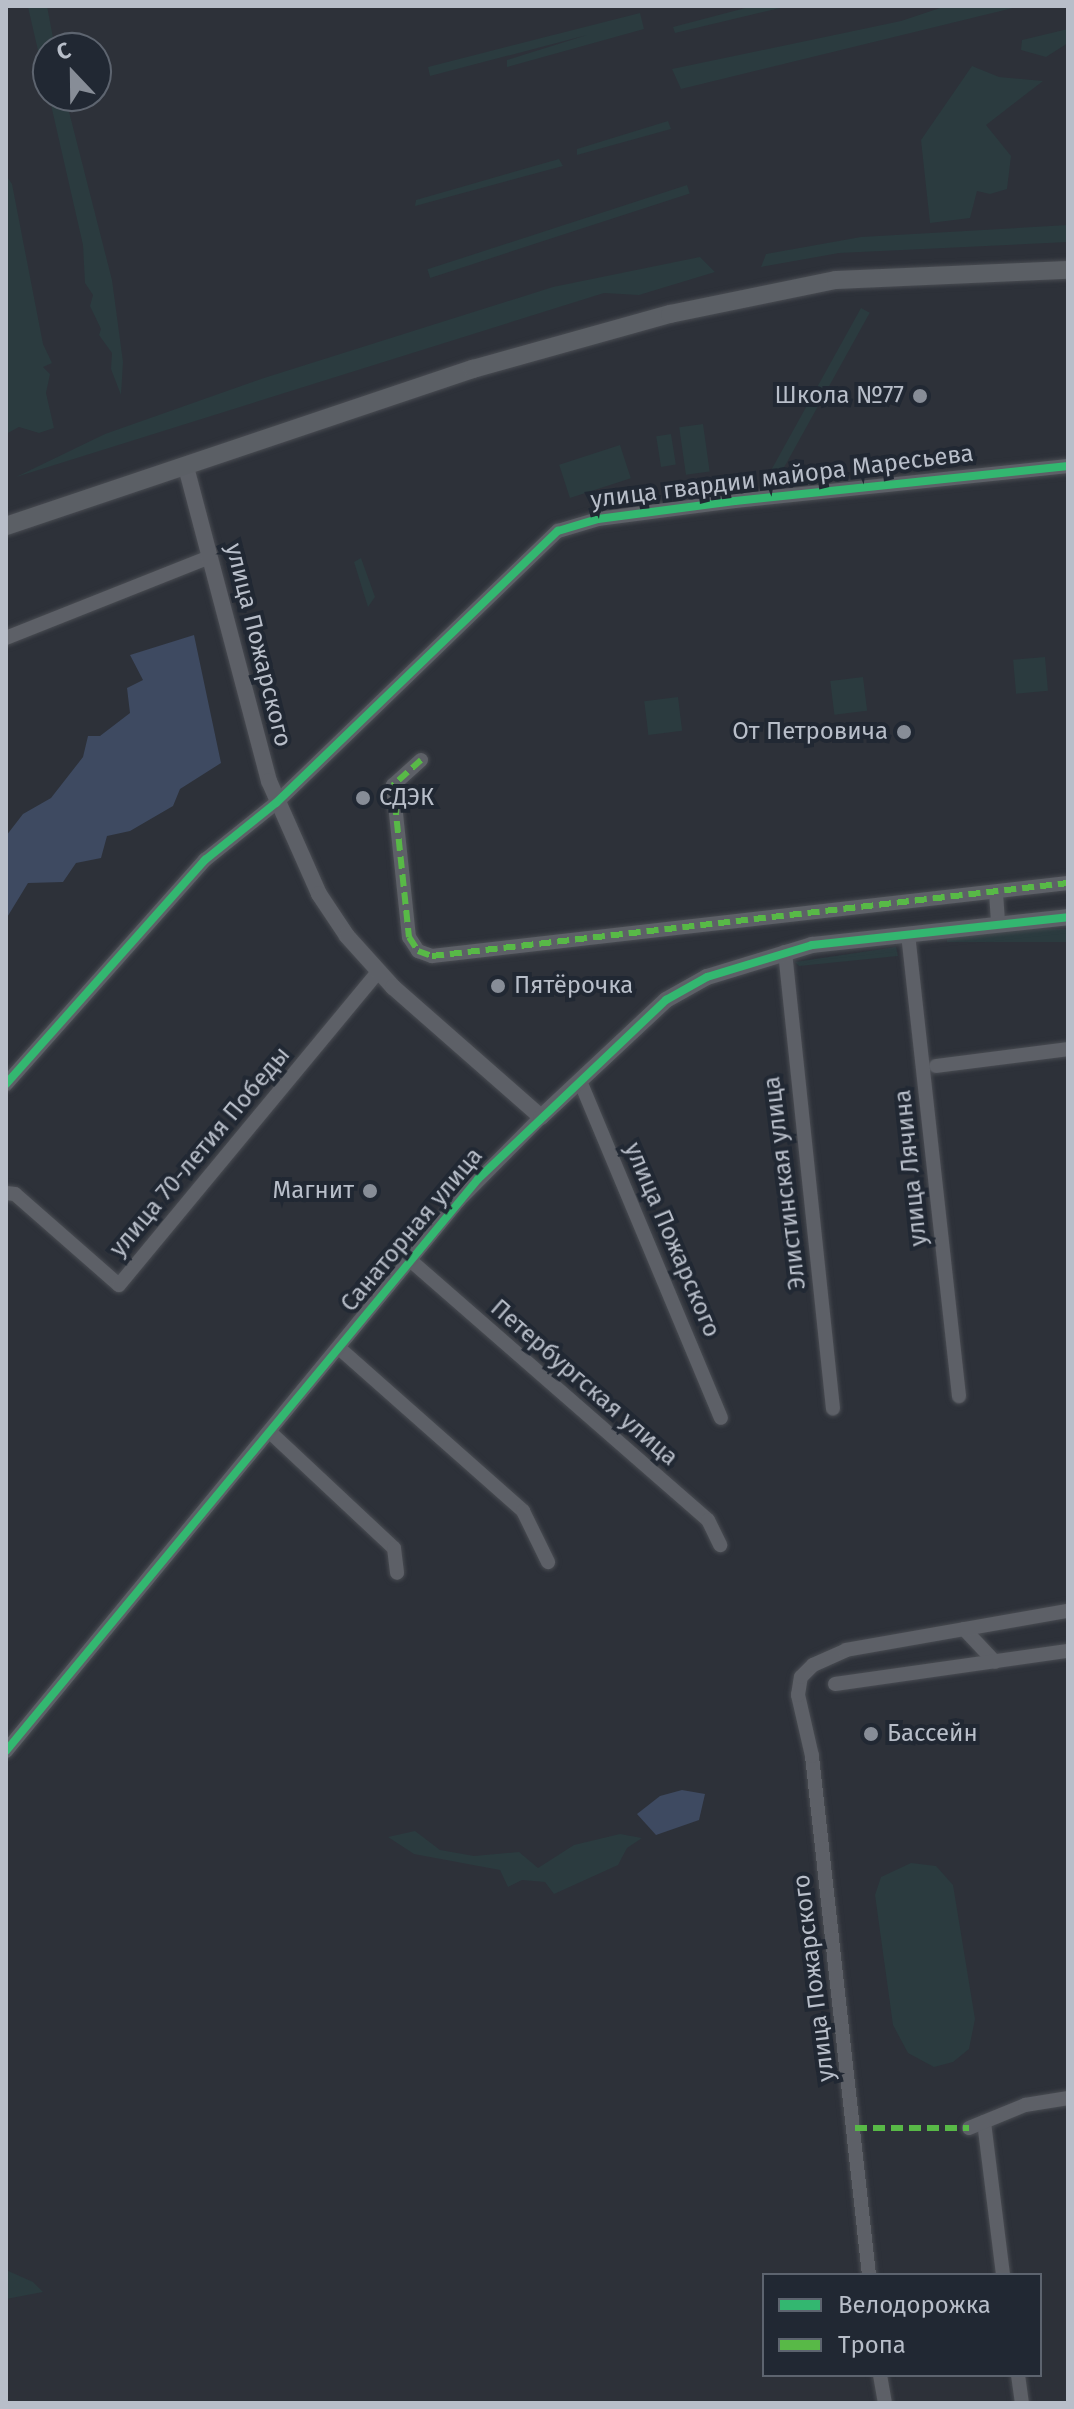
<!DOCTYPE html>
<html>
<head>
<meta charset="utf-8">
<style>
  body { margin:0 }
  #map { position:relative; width:1074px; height:2409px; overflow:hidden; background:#2d3139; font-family:"Fira Sans",sans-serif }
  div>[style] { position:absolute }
  .green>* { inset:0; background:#2b3b3f; transform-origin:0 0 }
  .water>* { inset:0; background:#3e4a61 }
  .roads { filter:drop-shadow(0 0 2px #494c52) drop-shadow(0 0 2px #494c52) }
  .minor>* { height:14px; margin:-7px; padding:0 7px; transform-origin:7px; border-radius:7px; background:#5d6067 }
  .tertiary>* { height:16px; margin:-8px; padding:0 8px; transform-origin:8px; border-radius:8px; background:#5d6067 }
  .secondary>* { height:18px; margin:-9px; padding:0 9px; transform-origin:9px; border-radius:9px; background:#5b5f65 }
  .quiet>* { height:6px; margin-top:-3px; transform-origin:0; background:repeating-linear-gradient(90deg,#58b947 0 12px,transparent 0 18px) }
  .cycleway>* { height:8px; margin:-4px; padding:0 4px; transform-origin:4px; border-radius:4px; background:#33b770 }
  .dots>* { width:22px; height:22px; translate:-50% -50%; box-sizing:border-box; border:4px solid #212833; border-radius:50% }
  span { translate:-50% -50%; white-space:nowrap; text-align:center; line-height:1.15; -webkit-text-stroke:8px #212833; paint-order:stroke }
  .poi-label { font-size:24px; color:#b8bec9 }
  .right { translate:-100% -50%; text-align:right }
  .left { translate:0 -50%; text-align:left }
  .street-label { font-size:24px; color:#b8bec9 }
  .frame { position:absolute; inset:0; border:8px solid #b8bec9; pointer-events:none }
  .legend { position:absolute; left:762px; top:2273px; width:280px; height:104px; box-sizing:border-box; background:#212833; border:2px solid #5d646f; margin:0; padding:10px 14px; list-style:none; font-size:24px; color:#b8bec9 }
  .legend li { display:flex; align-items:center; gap:16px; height:40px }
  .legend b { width:40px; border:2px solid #5d646f }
  .north { position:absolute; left:32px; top:32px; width:80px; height:80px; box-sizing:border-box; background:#212833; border:2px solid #5d646f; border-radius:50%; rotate:338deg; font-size:22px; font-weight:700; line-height:32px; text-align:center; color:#b8bec9 }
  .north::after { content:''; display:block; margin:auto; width:28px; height:36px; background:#878d97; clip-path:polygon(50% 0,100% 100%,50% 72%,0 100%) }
</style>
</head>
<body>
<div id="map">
  <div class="green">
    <i style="clip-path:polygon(47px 6px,55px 48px,48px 48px,48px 94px,28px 7px)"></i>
    <i style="clip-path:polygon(753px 6px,788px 6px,675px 33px,673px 27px)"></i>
    <i style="clip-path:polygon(946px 6px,1021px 6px,681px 89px,672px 69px,901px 21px)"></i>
    <i style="clip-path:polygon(640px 13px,644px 29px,507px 67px,507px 60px,587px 35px,430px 76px,428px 67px)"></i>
    <i style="clip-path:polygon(1068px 29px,1068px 43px,1046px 57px,1021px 50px,1022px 40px)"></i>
    <i style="clip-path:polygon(972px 66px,999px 77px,1043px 81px,986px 125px,1011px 156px,1007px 189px,990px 194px,977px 191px,970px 218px,930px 223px,921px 140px)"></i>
    <i style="clip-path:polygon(49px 96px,65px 96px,112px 280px,123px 362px,121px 395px,111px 369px,112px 353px,99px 335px,101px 329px,90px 306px,93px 295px,85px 283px,83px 245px)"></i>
    <i style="clip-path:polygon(668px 121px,671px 129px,577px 155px,577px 149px)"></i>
    <i style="clip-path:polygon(559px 159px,563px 166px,415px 206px,416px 200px)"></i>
    <i style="clip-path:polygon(6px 175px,12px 184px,43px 344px,52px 363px,43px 367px,50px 374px,46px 393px,54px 428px,39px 433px,19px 427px,6px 434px)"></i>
    <i style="left:687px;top:185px;width:9px;height:273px;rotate:72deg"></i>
    <i style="clip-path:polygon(1068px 225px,1068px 242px,839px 253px,761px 267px,766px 254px,861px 237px)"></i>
    <i style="clip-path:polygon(700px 257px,715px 272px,639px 295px,604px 293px,16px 477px,105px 434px,264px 378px,553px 287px)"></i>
    <i style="left:861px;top:308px;width:10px;height:186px;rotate:29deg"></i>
    <i style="left:703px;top:424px;width:48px;height:24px;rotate:82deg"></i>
    <i style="left:671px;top:434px;width:31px;height:15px;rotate:81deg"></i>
    <i style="left:620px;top:445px;width:35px;height:64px;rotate:72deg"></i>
    <i style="clip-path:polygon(361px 558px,375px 597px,368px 607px,354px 562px)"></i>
    <i style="left:1045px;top:657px;width:34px;height:32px;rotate:85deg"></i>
    <i style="left:863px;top:677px;width:34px;height:33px;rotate:83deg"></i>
    <i style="left:678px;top:697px;width:34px;height:34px;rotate:83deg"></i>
    <i style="left:1068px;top:929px;width:13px;height:121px;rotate:90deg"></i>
    <i style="clip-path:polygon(896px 947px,898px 956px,799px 966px,795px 962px)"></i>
    <i style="clip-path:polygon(415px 1831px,440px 1850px,474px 1856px,519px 1852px,538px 1868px,574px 1845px,620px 1834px,642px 1838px,627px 1848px,618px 1865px,554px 1894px,545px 1882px,522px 1880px,508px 1887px,500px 1870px,414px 1854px,388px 1837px)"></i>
    <i style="clip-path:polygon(911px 1863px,936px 1866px,953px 1885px,975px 2019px,969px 2049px,953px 2062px,934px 2067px,908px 2053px,893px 2025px,875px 1895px,881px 1877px)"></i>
    <i style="clip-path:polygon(6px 2270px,33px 2282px,43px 2292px,6px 2299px)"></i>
  </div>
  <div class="water">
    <i style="clip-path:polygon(194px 635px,221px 763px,180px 789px,173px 806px,130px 831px,107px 836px,101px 858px,76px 863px,63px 882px,28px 883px,6px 919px,6px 836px,23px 814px,51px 798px,83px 757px,88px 736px,100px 736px,130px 713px,127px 688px,143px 680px,130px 655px)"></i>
    <i style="clip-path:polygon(682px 1790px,705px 1794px,699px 1820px,656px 1835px,637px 1814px,660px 1796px)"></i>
  </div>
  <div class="roads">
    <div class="minor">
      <i style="left:6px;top:638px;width:219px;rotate:-21.7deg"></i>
      <i style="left:421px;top:760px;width:38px;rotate:138deg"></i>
      <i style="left:393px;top:785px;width:153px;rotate:84deg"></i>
      <i style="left:409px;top:937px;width:17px;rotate:57deg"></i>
      <i style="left:418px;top:951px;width:15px;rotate:20deg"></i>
      <i style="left:432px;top:956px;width:640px;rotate:-6.55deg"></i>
      <i style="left:996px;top:893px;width:32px;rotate:86deg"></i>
      <i style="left:908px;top:934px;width:465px;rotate:83.7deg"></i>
      <i style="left:785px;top:952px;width:459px;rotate:84deg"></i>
      <i style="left:936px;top:1066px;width:133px;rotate:-7.3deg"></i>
      <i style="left:580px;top:1081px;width:365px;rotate:67.3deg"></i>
      <i style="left:6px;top:1084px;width:300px;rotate:-48.4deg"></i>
      <i style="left:205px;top:860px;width:91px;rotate:-38.8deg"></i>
      <i style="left:276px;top:803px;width:392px;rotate:-44deg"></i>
      <i style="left:558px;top:531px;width:42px;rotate:-16.7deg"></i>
      <i style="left:598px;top:519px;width:138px;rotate:-7.5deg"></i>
      <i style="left:735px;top:501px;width:335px;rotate:-6deg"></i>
      <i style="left:6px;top:1193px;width:9px;rotate:6deg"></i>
      <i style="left:15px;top:1194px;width:138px;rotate:41.2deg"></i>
      <i style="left:119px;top:1285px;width:406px;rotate:-50.4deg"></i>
      <i style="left:410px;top:1260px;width:395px;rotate:41.1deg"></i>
      <i style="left:708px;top:1520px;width:28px;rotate:64deg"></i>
      <i style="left:339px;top:1348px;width:246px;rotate:41.5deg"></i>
      <i style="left:523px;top:1511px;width:57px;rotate:63.9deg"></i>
      <i style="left:271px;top:1433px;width:168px;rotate:43.1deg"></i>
      <i style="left:394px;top:1548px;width:25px;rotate:83deg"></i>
      <i style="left:964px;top:1629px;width:45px;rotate:46.8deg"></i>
      <i style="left:835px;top:1684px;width:235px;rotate:-8.1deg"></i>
      <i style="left:6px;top:1751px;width:713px;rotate:-50.57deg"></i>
      <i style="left:459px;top:1200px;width:117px;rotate:-45.3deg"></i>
      <i style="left:984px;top:2122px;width:154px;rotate:82.9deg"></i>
      <i style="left:969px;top:2128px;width:61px;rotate:-22.3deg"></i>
      <i style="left:1025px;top:2105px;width:44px;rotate:-9.2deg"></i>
      <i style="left:869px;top:2275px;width:522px;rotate:-96.27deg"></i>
      <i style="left:812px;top:1756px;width:63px;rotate:-102.9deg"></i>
      <i style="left:798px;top:1695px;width:18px;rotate:-81deg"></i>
      <i style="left:801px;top:1677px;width:17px;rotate:-45deg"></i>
      <i style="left:813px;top:1665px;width:36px;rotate:-24deg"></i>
      <i style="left:846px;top:1650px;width:225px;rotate:-10deg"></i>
      <i style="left:880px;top:2375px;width:28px;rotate:80deg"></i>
      <i style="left:1018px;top:2375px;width:28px;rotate:82deg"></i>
    </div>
    <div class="tertiary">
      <i style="left:186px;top:467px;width:325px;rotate:75.2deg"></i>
      <i style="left:269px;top:781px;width:124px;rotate:66.1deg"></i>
      <i style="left:319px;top:894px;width:50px;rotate:56.3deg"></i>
      <i style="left:347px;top:936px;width:69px;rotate:48deg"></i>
      <i style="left:393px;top:987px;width:197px;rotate:41.3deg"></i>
      <i style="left:541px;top:1117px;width:171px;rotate:-43.1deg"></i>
      <i style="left:666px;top:1000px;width:47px;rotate:-29.3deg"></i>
      <i style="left:707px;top:977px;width:110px;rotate:-16.9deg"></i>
      <i style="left:812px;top:945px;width:258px;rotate:-6.2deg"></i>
    </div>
    <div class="secondary">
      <i style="left:6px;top:526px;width:493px;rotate:-18.6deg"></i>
      <i style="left:473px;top:369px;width:205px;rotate:-15.6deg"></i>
      <i style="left:670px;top:314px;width:169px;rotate:-11.6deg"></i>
      <i style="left:836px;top:280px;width:232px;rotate:-2.5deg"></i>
    </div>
  </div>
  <div class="quiet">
    <i style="left:421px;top:760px;width:38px;rotate:138deg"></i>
    <i style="left:393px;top:785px;width:153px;rotate:84deg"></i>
    <i style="left:409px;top:937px;width:17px;rotate:57deg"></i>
    <i style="left:418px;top:951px;width:15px;rotate:20deg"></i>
    <i style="left:432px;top:956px;width:640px;rotate:-6.55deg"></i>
    <i style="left:855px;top:2128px;width:114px"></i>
  </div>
  <div class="cycleway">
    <i style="left:6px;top:1084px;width:300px;rotate:-48.4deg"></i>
    <i style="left:205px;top:860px;width:91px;rotate:-38.8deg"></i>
    <i style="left:276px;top:803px;width:392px;rotate:-44deg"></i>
    <i style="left:558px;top:531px;width:42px;rotate:-16.7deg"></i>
    <i style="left:598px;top:519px;width:138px;rotate:-7.5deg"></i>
    <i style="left:735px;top:501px;width:335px;rotate:-6deg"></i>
    <i style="left:6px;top:1751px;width:742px;rotate:-50.47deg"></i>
    <i style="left:478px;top:1179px;width:260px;rotate:-43.6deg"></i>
    <i style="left:666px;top:1000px;width:47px;rotate:-29.3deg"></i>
    <i style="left:707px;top:977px;width:110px;rotate:-16.9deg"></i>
    <i style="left:812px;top:945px;width:258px;rotate:-6.2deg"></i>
  </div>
  <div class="dots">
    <i style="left:920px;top:396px;background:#878d97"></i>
    <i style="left:904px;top:732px;background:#878d97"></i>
    <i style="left:363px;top:798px;background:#878d97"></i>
    <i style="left:498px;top:986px;background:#878d97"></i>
    <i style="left:370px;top:1191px;background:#878d97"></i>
    <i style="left:871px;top:1734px;background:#878d97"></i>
  </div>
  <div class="poi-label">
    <span class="right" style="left:904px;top:396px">Школа №77</span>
    <span class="right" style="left:888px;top:732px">От Петровича</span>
    <span class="left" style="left:379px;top:798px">СДЭК</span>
    <span class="left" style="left:514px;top:986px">Пятёрочка</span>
    <span class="right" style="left:354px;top:1191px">Магнит</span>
    <span class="left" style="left:887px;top:1734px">Бассейн</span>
  </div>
  <div class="street-label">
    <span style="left:782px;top:477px;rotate:-7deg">улица гвардии майора Маресьева</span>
    <span style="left:258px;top:645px;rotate:76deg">улица Пожарского</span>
    <span style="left:200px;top:1152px;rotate:-50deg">улица 70-летия Победы</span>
    <span style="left:911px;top:1168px;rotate:-96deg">улица Лячина</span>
    <span style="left:785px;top:1183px;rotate:-97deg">Элистинская улица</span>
    <span style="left:412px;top:1230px;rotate:-50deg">Санаторная улица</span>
    <span style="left:672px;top:1240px;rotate:67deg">улица Пожарского</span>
    <span style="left:584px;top:1383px;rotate:41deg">Петербургская улица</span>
    <span style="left:814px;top:1978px;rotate:-97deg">улица Пожарского</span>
  </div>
  <div class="frame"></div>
  <ul class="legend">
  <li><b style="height:10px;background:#33b770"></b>Велодорожка</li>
  <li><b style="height:10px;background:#58b947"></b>Тропа</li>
  </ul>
  <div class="north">С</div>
</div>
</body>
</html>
